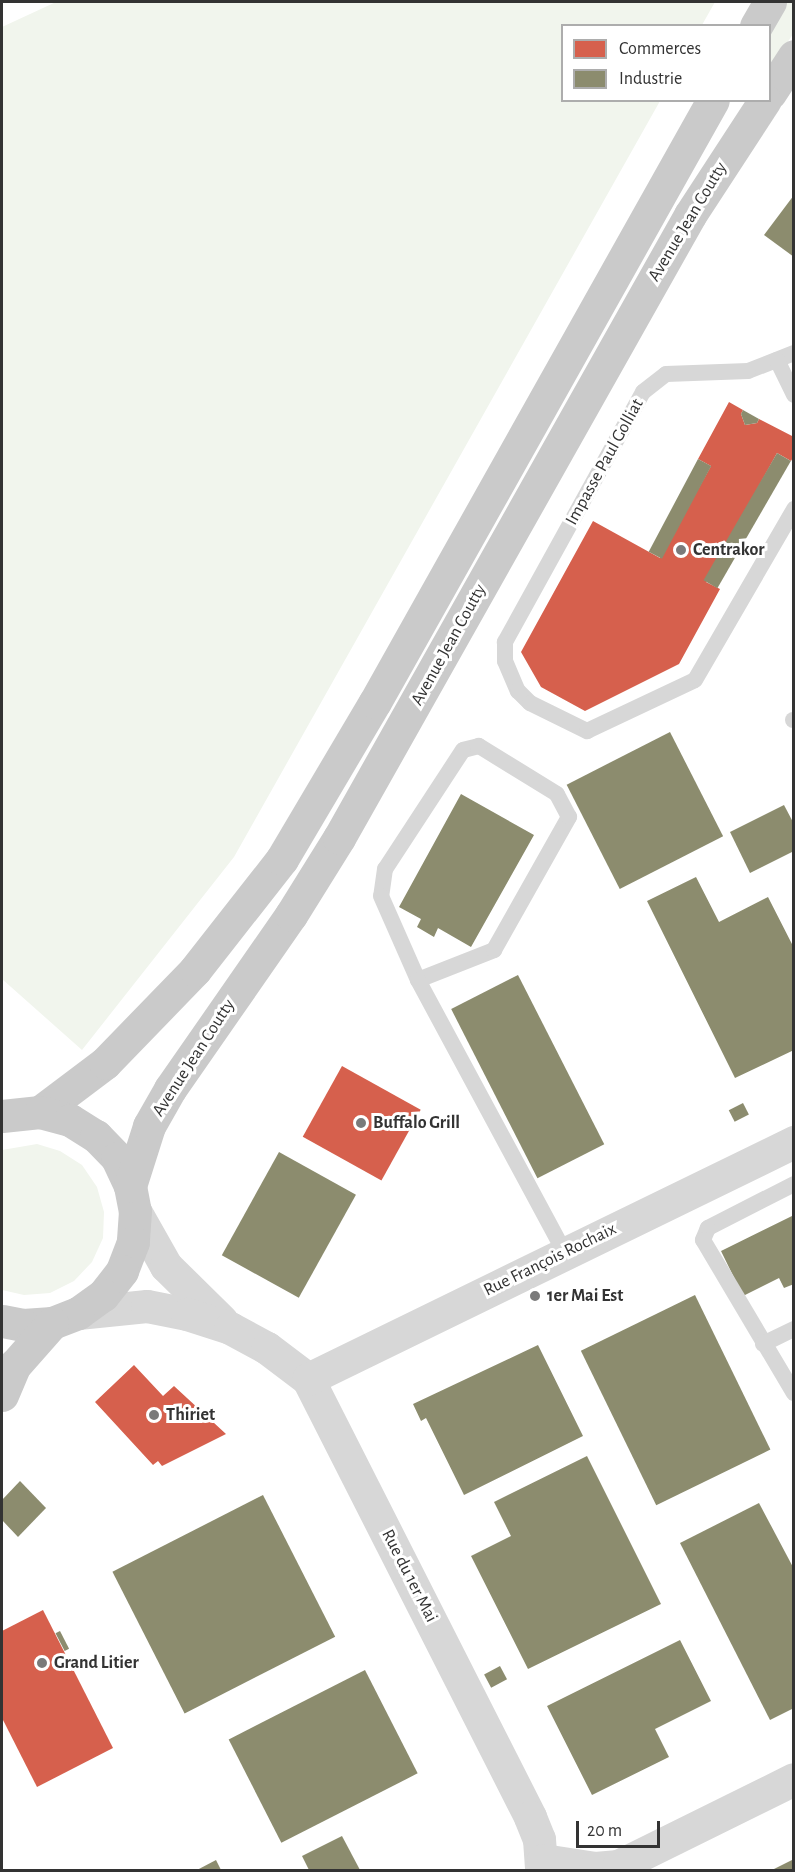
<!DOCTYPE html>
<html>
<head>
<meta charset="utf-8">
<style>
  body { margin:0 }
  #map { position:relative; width:795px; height:1872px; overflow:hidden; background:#fff; font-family:"Alegreya Sans",sans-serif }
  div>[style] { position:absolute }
  .green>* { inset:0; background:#f1f5ed }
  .shops>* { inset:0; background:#d6604d; transform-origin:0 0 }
  .industry>* { inset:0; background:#8c8c6e; transform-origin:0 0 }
  .lane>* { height:16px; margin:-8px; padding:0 8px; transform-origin:8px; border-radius:8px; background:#d7d7d7 }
  .street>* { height:33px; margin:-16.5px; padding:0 16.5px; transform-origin:16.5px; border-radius:16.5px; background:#d7d7d7 }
  .primary>* { height:33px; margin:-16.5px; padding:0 16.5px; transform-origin:16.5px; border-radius:16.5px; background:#cacaca }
  .dots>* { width:16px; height:16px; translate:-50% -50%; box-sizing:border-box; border:3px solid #fff; border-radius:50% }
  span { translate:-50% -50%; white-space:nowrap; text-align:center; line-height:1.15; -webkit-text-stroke:6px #fff; paint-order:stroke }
  .street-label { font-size:18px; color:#333 }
  .poi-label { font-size:18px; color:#333; font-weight:700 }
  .left { translate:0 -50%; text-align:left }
  .frame { position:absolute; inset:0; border:3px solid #333; pointer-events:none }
  .legend { position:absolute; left:561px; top:24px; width:210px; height:78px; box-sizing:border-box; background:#fff; border:2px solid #adadad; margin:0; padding:8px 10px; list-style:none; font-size:18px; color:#333 }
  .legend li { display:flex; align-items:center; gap:12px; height:30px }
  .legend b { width:30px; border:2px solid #adadad }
  .scale { position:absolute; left:576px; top:1821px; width:84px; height:27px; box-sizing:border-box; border:3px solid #333; border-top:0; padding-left:8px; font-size:18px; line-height:21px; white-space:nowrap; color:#333; -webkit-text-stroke:4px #fff; paint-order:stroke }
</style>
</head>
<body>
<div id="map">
  <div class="green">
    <i style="clip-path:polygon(56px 2px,715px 2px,702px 25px,562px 26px,562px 100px,660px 101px,234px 857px,82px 1050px,2px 979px,2px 27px)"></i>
    <i style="clip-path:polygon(784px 2px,793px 2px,793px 34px,770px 69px,770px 26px)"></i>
    <i style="clip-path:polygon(37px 1144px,60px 1151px,82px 1165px,97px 1187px,104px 1212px,103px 1238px,92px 1262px,74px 1281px,50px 1293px,24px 1295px,2px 1290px,2px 1150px)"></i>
  </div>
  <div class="shops">
    <i style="clip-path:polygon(729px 402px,743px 410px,741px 414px,745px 425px,757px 423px,759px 419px,794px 437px,794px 456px,791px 461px,777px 453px,706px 582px,720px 589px,679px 664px,585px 711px,541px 687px,521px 652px,593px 521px,660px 558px,711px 466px,698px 459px)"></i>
    <i style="left:342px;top:1066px;width:90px;height:81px;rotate:29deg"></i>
    <i style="clip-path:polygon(134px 1365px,163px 1396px,174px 1386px,226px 1434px,162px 1466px,158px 1461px,153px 1465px,95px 1402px)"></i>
    <i style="clip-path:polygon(43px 1610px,113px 1748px,37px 1787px,2px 1718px,2px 1631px)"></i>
  </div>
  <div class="industry">
    <i style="clip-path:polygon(794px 195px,794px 257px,764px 235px)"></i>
    <i style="clip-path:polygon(743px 410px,759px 419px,757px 423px,745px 425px,741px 414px)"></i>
    <i style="left:777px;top:453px;width:16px;height:147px;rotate:30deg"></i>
    <i style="left:698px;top:459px;width:15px;height:105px;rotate:28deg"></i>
    <i style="left:670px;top:732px;width:117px;height:116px;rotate:63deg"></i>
    <i style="clip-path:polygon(461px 794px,534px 835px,471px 947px,438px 928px,434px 937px,417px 927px,421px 919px,399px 907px)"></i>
    <i style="clip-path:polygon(784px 805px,794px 824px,794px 851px,750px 873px,730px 832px)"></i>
    <i style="clip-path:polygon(696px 877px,719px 922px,768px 897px,794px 948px,794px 1050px,735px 1078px,647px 901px)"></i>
    <i style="left:518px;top:975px;width:190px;height:75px;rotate:63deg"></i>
    <i style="left:743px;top:1103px;width:13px;height:16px;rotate:63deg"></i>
    <i style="left:279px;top:1152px;width:88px;height:118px;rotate:29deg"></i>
    <i style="clip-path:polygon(794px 1215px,794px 1284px,784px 1288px,779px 1278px,743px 1296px,721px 1251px)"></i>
    <i style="left:695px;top:1295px;width:172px;height:127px;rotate:64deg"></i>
    <i style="clip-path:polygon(538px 1345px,583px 1436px,464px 1495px,426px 1418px,421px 1421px,413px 1404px)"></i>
    <i style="clip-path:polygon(587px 1456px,661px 1604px,528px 1669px,471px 1556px,511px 1536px,494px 1502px)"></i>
    <i style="clip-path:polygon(20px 1481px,46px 1508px,18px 1537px,2px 1520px,2px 1500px)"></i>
    <i style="left:263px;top:1495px;width:159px;height:169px;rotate:63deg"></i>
    <i style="clip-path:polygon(759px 1503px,794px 1569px,794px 1708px,770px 1720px,680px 1543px)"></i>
    <i style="left:60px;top:1631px;width:20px;height:5px;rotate:63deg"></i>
    <i style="clip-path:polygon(680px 1640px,711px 1701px,655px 1729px,669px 1757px,592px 1795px,547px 1706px)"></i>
    <i style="left:500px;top:1666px;width:15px;height:18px;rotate:62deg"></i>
    <i style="left:365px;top:1670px;width:116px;height:153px;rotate:63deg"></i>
    <i style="clip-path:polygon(342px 1836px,360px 1870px,309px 1870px,302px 1856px)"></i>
    <i style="clip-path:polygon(794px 1859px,794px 1870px,775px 1870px,774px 1869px)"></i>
    <i style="clip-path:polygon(216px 1860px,221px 1870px,197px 1870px)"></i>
  </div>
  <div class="lane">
    <i style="left:794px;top:353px;width:49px;rotate:158.6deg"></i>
    <i style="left:748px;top:371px;width:82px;rotate:177.9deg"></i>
    <i style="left:666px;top:374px;width:29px;rotate:142deg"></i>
    <i style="left:643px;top:392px;width:286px;rotate:118.9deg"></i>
    <i style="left:505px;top:642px;width:19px;rotate:90deg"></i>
    <i style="left:505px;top:661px;width:33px;rotate:67deg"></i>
    <i style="left:518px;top:691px;width:17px;rotate:45deg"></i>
    <i style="left:530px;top:703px;width:64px;rotate:26.2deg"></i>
    <i style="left:587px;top:731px;width:119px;rotate:-25.3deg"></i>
    <i style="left:695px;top:680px;width:198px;rotate:-59.9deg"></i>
    <i style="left:777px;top:360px;width:39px;rotate:64deg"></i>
    <i style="left:793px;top:720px;width:1px"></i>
    <i style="left:418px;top:980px;width:82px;rotate:-21.5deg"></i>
    <i style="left:494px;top:950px;width:153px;rotate:-60.6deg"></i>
    <i style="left:569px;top:817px;width:26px;rotate:-118deg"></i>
    <i style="left:557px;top:794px;width:92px;rotate:-148.4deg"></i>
    <i style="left:479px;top:746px;width:16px;rotate:166deg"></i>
    <i style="left:463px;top:750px;width:142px;rotate:123.2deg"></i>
    <i style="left:385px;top:869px;width:27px;rotate:98deg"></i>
    <i style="left:381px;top:896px;width:92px;rotate:66.2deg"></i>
    <i style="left:418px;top:980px;width:308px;rotate:61.7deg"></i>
    <i style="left:794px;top:1184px;width:97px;rotate:152.9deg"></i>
    <i style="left:708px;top:1228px;width:13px;rotate:113deg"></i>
    <i style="left:703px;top:1240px;width:178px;rotate:59.3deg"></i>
    <i style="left:763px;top:1344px;width:34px;rotate:-26deg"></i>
  </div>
  <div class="street">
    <i style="left:135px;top:1211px;width:63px;rotate:60.6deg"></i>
    <i style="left:166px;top:1266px;width:78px;rotate:44.5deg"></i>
    <i style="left:78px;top:1313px;width:69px;rotate:-5.8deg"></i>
    <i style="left:147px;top:1306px;width:41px;rotate:11.3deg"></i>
    <i style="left:187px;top:1314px;width:45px;rotate:18deg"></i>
    <i style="left:230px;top:1328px;width:42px;rotate:28.4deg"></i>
    <i style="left:267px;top:1348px;width:51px;rotate:37.1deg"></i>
    <i style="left:308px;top:1379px;width:491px;rotate:63.1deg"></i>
    <i style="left:530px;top:1817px;width:24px;rotate:68deg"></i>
    <i style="left:539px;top:1839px;width:31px;rotate:86deg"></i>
    <i style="left:308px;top:1379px;width:541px;rotate:-26deg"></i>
    <i style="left:543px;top:1860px;width:53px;rotate:8.7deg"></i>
    <i style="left:595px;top:1868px;width:23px;rotate:-5deg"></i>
    <i style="left:618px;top:1866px;width:196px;rotate:-26.3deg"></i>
  </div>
  <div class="primary">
    <i style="left:756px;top:26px;width:28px;rotate:-60deg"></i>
    <i style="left:770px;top:93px;width:44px;rotate:-57deg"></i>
    <i style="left:40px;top:1112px;width:81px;rotate:-37deg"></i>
    <i style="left:105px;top:1063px;width:129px;rotate:-45.9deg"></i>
    <i style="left:195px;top:970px;width:141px;rotate:-51.9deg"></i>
    <i style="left:282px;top:859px;width:182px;rotate:-59.4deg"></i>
    <i style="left:375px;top:702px;width:690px;rotate:-60.69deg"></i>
    <i style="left:2px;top:1116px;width:38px;rotate:-6deg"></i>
    <i style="left:40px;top:1112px;width:31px;rotate:15deg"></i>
    <i style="left:70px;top:1120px;width:31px;rotate:32deg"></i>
    <i style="left:96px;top:1136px;width:30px;rotate:46deg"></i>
    <i style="left:117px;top:1158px;width:31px;rotate:65deg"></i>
    <i style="left:130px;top:1186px;width:25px;rotate:79deg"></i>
    <i style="left:135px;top:1211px;width:31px;rotate:94deg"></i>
    <i style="left:133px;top:1242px;width:31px;rotate:111deg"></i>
    <i style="left:122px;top:1271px;width:31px;rotate:128deg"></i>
    <i style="left:103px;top:1295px;width:31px;rotate:144deg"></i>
    <i style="left:78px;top:1313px;width:28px;rotate:159deg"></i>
    <i style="left:52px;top:1323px;width:29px;rotate:176deg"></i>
    <i style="left:23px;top:1325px;width:21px;rotate:-169deg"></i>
    <i style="left:130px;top:1186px;width:63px;rotate:-72.4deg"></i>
    <i style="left:149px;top:1126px;width:43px;rotate:-60.4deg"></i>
    <i style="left:170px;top:1089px;width:212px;rotate:-55.2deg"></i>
    <i style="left:291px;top:915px;width:91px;rotate:-58.1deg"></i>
    <i style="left:339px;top:838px;width:715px;rotate:-60.6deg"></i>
    <i style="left:690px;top:215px;width:137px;rotate:-56.9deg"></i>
    <i style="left:2px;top:1395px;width:33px;rotate:-67deg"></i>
    <i style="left:15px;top:1365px;width:56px;rotate:-48.6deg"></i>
  </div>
  <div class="dots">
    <i style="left:681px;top:550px;background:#7a7a7a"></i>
    <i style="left:361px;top:1123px;background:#7a7a7a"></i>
    <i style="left:535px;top:1296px;background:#7a7a7a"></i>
    <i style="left:154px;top:1415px;background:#7a7a7a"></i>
    <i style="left:42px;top:1663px;background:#7a7a7a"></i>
  </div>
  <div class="street-label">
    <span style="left:688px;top:222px;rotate:-59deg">Avenue Jean Coutty</span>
    <span style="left:605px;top:462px;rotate:-61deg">Impasse Paul Golliat</span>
    <span style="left:449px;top:645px;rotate:-61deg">Avenue Jean Coutty</span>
    <span style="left:194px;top:1058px;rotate:-57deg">Avenue Jean Coutty</span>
    <span style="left:550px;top:1260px;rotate:-26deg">Rue François Rochaix</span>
    <span style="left:409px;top:1576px;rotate:63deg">Rue du 1er Mai</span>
  </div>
  <div class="poi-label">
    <span class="left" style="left:693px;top:550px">Centrakor</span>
    <span class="left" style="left:373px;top:1123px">Buffalo Grill</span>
    <span class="left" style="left:547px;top:1296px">1er Mai Est</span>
    <span class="left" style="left:166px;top:1415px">Thiriet</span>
    <span class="left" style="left:54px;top:1663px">Grand Litier</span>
  </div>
  <div class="frame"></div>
  <ul class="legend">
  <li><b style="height:16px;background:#d6604d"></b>Commerces</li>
  <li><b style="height:16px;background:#8c8c6e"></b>Industrie</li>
  </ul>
  <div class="scale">20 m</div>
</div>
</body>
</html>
